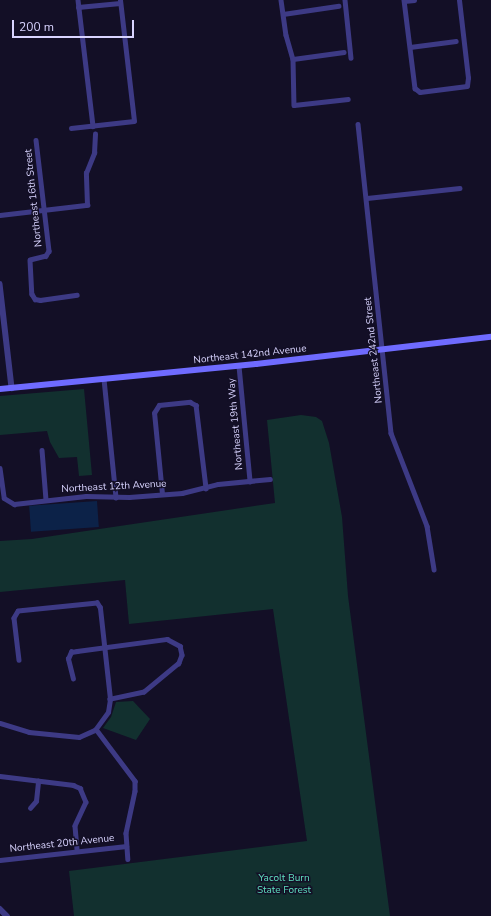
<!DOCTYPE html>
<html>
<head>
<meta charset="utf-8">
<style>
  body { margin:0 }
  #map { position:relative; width:491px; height:916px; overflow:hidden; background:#130f26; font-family:"Nunito Sans",sans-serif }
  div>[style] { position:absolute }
  .green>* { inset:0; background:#12302f }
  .water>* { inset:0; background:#0c2248; transform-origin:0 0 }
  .minor>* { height:4.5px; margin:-2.25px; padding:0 2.25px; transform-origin:2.25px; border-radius:2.25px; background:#3d3a85 }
  .tertiary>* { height:5.5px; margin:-2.75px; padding:0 2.75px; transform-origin:2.75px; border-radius:2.75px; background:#3d3a85 }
  .secondary>* { height:6px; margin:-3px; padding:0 3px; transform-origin:3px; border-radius:3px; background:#6f6bff }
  span { translate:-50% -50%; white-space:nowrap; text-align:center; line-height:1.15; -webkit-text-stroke:3px #130f26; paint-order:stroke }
  .street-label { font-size:10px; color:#d9d4ff }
  .park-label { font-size:10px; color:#5fe0c0 }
  .scale { position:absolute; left:12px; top:20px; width:122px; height:18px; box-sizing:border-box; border:2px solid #d9d4ff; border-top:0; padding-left:5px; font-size:12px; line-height:14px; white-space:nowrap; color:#d9d4ff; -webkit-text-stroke:3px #130f26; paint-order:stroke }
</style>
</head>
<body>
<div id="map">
  <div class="green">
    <i style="clip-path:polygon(84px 389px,92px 475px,79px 476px,77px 457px,59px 458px,50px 442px,47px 431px,0 435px,0 396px)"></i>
    <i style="clip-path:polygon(301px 415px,316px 417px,322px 421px,329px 443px,342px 517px,348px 596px,390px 916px,74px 916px,69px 871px,307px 841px,273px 609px,129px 624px,125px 580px,0 592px,0 541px,32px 539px,275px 503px,267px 420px)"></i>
    <i style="clip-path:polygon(133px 701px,150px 719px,136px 740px,103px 728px,111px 717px,116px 702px)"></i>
  </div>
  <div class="water">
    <i style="left:97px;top:501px;width:26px;height:68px;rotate:86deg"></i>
  </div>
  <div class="minor">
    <i style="left:78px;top:0;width:127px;rotate:83.2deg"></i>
    <i style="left:281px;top:0;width:35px;rotate:82deg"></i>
    <i style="left:286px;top:35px;width:25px;rotate:74deg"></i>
    <i style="left:293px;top:59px;width:46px;rotate:88.8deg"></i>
    <i style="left:294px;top:105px;width:54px;rotate:-6.3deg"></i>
    <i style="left:345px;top:0;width:58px;rotate:84.1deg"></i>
    <i style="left:404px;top:0;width:89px;rotate:82.9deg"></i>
    <i style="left:415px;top:88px;width:6px;rotate:39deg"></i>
    <i style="left:420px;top:92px;width:47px;rotate:-7.3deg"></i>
    <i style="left:467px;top:86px;width:8px;rotate:-83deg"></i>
    <i style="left:468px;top:78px;width:79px;rotate:-96.6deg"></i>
    <i style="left:404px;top:1px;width:10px;rotate:-6deg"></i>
    <i style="left:78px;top:7px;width:42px;rotate:-5.4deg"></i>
    <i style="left:283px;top:14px;width:56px;rotate:-8.3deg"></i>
    <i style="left:410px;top:47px;width:46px;rotate:-7.4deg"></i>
    <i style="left:293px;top:59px;width:51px;rotate:-7.8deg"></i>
    <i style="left:358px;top:124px;width:311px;rotate:83.9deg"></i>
    <i style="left:391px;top:433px;width:100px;rotate:68.8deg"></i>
    <i style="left:427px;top:526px;width:44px;rotate:80.8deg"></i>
    <i style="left:71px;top:128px;width:63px;rotate:-6.3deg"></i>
    <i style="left:134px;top:121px;width:122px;rotate:-96.6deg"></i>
    <i style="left:36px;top:140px;width:112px;rotate:83.3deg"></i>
    <i style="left:49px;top:251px;width:6px;rotate:121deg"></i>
    <i style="left:46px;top:256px;width:16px;rotate:166deg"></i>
    <i style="left:30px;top:260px;width:34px;rotate:87deg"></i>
    <i style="left:32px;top:294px;width:6px;rotate:59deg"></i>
    <i style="left:35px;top:299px;width:5px;rotate:11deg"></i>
    <i style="left:40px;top:300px;width:37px;rotate:-8deg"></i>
    <i style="left:367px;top:198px;width:93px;rotate:-6.2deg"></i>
    <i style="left:0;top:215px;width:88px;rotate:-6.6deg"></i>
    <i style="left:87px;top:205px;width:32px;rotate:-92deg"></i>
    <i style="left:86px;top:173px;width:22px;rotate:-68deg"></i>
    <i style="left:94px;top:153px;width:19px;rotate:-87deg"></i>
    <i style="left:239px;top:366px;width:116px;rotate:84.5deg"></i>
    <i style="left:104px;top:379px;width:119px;rotate:84.2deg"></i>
    <i style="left:42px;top:450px;width:50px;rotate:85.4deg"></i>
    <i style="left:0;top:468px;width:30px;rotate:82deg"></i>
    <i style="left:4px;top:498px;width:12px;rotate:31deg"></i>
    <i style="left:14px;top:504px;width:72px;rotate:-6.3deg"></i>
    <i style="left:86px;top:496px;width:43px;rotate:1.3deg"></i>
    <i style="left:129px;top:497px;width:53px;rotate:-4.3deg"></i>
    <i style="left:182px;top:493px;width:37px;rotate:-14deg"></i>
    <i style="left:218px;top:484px;width:52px;rotate:-5.5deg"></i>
    <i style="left:162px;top:494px;width:81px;rotate:-95.6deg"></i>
    <i style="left:154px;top:413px;width:9px;rotate:-58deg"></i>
    <i style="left:159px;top:405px;width:31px;rotate:-6deg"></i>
    <i style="left:190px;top:402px;width:7px;rotate:27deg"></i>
    <i style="left:196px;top:405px;width:84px;rotate:83.1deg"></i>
    <i style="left:73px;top:679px;width:21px;rotate:-104deg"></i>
    <i style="left:68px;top:659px;width:8px;rotate:-67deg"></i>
    <i style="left:71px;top:652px;width:6px;rotate:-9deg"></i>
    <i style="left:77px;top:651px;width:91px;rotate:-7.6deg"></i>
    <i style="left:167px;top:639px;width:15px;rotate:28deg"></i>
    <i style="left:180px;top:646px;width:9px;rotate:77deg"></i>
    <i style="left:182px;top:655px;width:9px;rotate:111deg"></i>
    <i style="left:179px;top:663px;width:45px;rotate:140.4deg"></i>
    <i style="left:144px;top:692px;width:35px;rotate:168deg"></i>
    <i style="left:0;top:723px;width:30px;rotate:17deg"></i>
    <i style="left:29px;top:732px;width:50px;rotate:5.7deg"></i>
    <i style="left:79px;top:737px;width:17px;rotate:-24deg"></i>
    <i style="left:95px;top:730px;width:22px;rotate:-54deg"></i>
    <i style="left:108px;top:712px;width:13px;rotate:-81deg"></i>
    <i style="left:110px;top:699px;width:92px;rotate:-96.3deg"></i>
    <i style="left:100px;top:608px;width:6px;rotate:-121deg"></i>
    <i style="left:97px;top:603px;width:79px;rotate:174.2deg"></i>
    <i style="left:18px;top:611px;width:8px;rotate:120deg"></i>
    <i style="left:14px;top:618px;width:42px;rotate:83.2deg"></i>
    <i style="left:96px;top:729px;width:65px;rotate:53.1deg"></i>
    <i style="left:135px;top:781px;width:10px;rotate:90deg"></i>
    <i style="left:135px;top:791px;width:43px;rotate:102.1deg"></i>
    <i style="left:126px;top:833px;width:26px;rotate:86deg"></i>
    <i style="left:0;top:776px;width:74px;rotate:7deg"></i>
    <i style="left:73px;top:785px;width:8px;rotate:23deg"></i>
    <i style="left:80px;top:788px;width:15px;rotate:67deg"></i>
    <i style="left:86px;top:802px;width:26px;rotate:115deg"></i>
    <i style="left:75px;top:826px;width:25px;rotate:85deg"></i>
    <i style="left:30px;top:808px;width:9px;rotate:-49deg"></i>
    <i style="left:36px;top:801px;width:20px;rotate:-84deg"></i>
    <i style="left:0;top:860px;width:127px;rotate:-6.3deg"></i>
  </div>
  <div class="tertiary">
    <i style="left:0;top:284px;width:105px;rotate:83.4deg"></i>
    <i style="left:0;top:909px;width:10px;rotate:45deg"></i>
  </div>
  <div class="secondary">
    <i style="left:0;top:389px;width:257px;rotate:-5.6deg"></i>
    <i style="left:256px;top:364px;width:237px;rotate:-6.6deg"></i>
  </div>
  <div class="street-label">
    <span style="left:34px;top:198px;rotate:-96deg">Northeast 16th Street</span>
    <span style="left:374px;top:350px;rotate:-96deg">Northeast 242nd Street</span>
    <span style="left:250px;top:355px;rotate:-6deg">Northeast 142nd Avenue</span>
    <span style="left:236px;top:424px;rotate:-95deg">Northeast 19th Way</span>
    <span style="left:114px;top:487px;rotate:-3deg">Northeast 12th Avenue</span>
    <span style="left:62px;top:844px;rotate:-6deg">Northeast 20th Avenue</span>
  </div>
  <div class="park-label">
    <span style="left:284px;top:884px">Yacolt Burn<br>State Forest</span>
  </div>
  <div class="scale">200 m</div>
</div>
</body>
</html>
